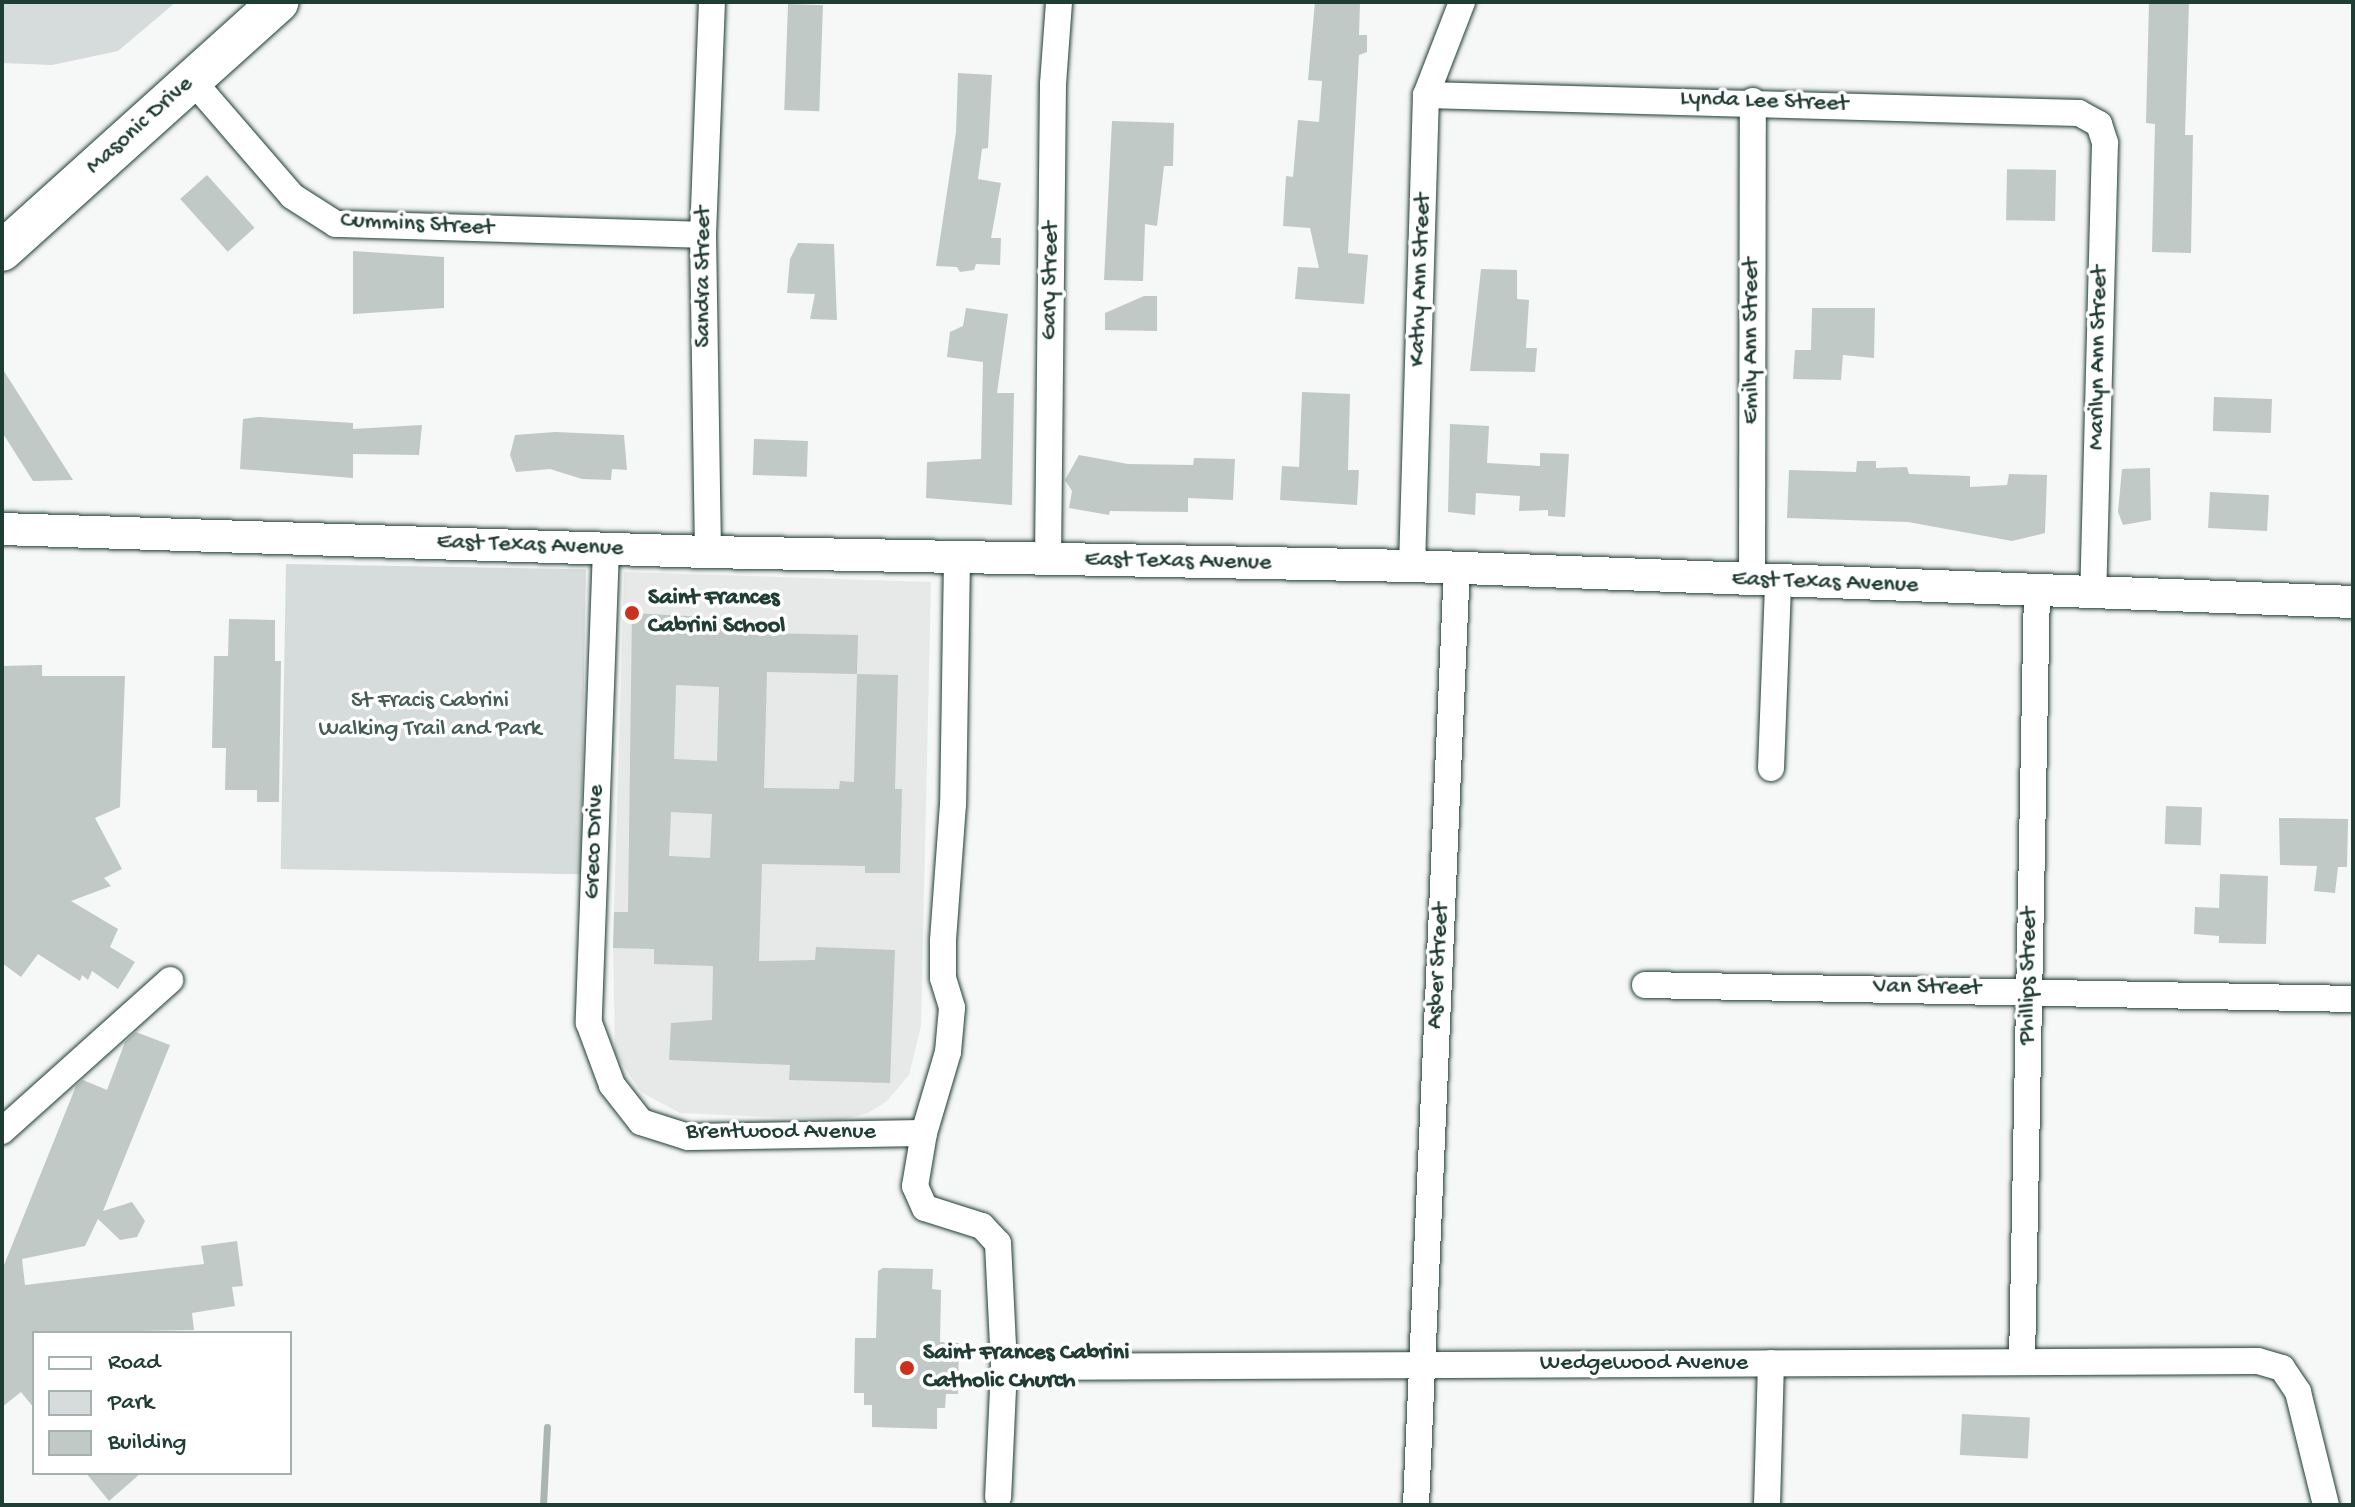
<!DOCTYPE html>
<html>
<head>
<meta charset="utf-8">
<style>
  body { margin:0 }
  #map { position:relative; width:2355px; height:1507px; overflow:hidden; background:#f6f7f7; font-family:"Gochi Hand",sans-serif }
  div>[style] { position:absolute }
  .built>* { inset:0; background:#e6e9e8 }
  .green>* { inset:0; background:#d6dcdb; transform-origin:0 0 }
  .stream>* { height:7px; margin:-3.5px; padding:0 3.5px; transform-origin:3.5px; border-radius:3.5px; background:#aab5b1 }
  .building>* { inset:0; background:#c0c9c6; transform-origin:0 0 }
  .roads { filter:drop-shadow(0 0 2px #1f3d34) drop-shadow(0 0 2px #1f3d34) }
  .minor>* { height:26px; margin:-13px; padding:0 13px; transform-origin:13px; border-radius:13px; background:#fff }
  .tertiary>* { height:32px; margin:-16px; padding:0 16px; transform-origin:16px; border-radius:16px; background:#fff }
  .primary>* { height:40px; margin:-20px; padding:0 20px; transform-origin:20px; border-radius:20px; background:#fff }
  .dots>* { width:22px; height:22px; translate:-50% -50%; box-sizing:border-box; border:4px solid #fff; border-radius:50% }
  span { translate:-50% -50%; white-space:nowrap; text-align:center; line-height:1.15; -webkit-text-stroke:7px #fff; paint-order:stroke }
  .street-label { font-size:24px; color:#1f3d34 }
  .poi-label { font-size:24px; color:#1f3d34; font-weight:700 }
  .left { translate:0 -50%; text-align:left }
  .park-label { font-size:24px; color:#445d55 }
  .frame { position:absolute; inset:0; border:4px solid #1f3d34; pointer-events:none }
  .legend { position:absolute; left:32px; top:1331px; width:260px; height:144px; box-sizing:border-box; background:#fff; border:2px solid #a5b1ae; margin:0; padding:10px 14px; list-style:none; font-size:24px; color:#1f3d34 }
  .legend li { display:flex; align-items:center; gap:16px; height:40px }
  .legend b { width:40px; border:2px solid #a5b1ae }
</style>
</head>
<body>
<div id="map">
  <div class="built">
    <i style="clip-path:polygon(624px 572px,931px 582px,921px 1026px,909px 1075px,887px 1101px,868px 1113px,841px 1120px,680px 1113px,641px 1092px,615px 1053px,613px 948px)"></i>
  </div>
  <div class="green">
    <i style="clip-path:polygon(2px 2px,176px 2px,118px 51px,52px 65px,2px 63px)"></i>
    <i style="left:286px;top:564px;width:300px;height:305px;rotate:1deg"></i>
  </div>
  <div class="stream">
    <i style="left:543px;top:1505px;width:78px;rotate:-87.1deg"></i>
  </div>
  <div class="building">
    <i style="clip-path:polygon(1315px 2px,1360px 2px,1359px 35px,1367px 35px,1367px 52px,1359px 55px,1348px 253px,1368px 255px,1364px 304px,1295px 299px,1298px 267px,1319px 268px,1310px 228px,1283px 226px,1286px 176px,1293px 177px,1298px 120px,1319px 122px,1322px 81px,1308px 80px)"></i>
    <i style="clip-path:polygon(2149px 2px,2189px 2px,2185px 135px,2193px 135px,2191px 253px,2152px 252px,2155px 124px,2146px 123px)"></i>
    <i style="left:788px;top:4px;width:35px;height:106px;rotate:2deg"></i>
    <i style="clip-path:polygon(958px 73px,992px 75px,988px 148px,982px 149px,978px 179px,1001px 183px,991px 238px,1001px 238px,1000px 265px,976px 264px,974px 270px,960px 272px,957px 267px,936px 266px,956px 132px)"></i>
    <i style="clip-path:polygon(1112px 121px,1174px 123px,1173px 166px,1164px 166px,1157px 226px,1145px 224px,1143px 281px,1104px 280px)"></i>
    <i style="left:2056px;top:170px;width:51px;height:49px;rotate:91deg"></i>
    <i style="left:207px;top:175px;width:71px;height:36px;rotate:48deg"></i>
    <i style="clip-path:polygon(798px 243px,834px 244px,837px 320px,810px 319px,815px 294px,787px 293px,790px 259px)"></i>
    <i style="clip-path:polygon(353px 251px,444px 257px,444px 308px,353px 314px)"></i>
    <i style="clip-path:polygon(1481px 269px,1517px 270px,1517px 299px,1529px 300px,1526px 348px,1537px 348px,1535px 372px,1470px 371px)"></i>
    <i style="clip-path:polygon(1144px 296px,1157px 296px,1157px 331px,1105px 330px,1105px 313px)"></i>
    <i style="clip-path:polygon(966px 308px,1008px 314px,997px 393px,1014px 393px,1012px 505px,926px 498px,927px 462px,981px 459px,983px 362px,947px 357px,950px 332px,963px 326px)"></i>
    <i style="clip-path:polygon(1812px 308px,1875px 308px,1874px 358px,1843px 355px,1841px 380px,1793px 379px,1795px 350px,1811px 350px)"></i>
    <i style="clip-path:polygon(2px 368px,73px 480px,33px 481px,2px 432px)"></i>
    <i style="clip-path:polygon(1302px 392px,1350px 394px,1348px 470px,1359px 470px,1357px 505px,1280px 500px,1282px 466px,1299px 467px)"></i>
    <i style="left:2214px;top:397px;width:58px;height:34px;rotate:2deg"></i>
    <i style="clip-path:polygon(258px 417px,353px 423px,353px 429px,422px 425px,419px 455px,353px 454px,353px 478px,240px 469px,243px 419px)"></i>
    <i style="clip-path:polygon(1450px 424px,1489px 426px,1487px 463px,1540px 466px,1540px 453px,1569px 454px,1565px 517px,1548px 516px,1548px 510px,1519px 511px,1520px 496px,1476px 493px,1475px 515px,1448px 512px)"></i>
    <i style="clip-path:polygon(555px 432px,624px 435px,627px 470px,612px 469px,611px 480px,582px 479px,550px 469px,516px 472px,510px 455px,515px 435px)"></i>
    <i style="left:754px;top:439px;width:54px;height:36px;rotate:2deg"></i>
    <i style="clip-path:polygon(1079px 455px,1128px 464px,1193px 465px,1194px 458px,1235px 459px,1233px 500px,1188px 498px,1188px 512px,1110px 511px,1109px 515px,1069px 508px,1072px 491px,1065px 480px)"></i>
    <i style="clip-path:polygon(1857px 461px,1876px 461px,1876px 468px,1907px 467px,1909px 474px,1970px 476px,1970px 487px,2007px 485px,2009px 474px,2047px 475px,2045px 533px,2012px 541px,1908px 522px,1787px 518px,1789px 470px,1856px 472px)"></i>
    <i style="clip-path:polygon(2150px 468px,2151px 520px,2123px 525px,2118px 512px,2122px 469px)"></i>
    <i style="left:2210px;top:492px;width:59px;height:36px;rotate:3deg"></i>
    <i style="clip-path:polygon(evenodd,632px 613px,762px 620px,762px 633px,858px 635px,857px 674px,898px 675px,895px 789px,902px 789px,900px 873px,865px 873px,865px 866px,762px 864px,759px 961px,815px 960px,816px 947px,895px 950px,890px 1083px,789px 1080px,790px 1065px,669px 1060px,671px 1023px,712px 1020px,713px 966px,654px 964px,654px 949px,613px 948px,614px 912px,628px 912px,632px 613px,767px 672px,857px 674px,854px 782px,840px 781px,839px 789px,764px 788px,767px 672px,632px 613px,676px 685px,719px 687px,717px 761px,674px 759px,676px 685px,632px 613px,671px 812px,712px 814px,710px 858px,669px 856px,671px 812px)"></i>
    <i style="clip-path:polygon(229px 619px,275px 620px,275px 661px,281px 661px,279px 802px,257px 802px,257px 790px,225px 790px,226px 748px,212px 748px,214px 656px,228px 656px)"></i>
    <i style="clip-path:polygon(42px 665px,42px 676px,125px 676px,120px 807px,95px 818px,122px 869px,104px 878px,111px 886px,71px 901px,118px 929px,110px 947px,135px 962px,118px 989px,92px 971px,88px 980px,82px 975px,80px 981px,38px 954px,21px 977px,2px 963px,2px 666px)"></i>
    <i style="left:2166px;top:806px;width:36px;height:38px;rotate:2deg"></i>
    <i style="clip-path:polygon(2279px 818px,2348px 819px,2347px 867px,2338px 867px,2335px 893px,2314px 891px,2317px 866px,2280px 865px)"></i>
    <i style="clip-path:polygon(2220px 874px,2268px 876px,2266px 944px,2219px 943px,2219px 936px,2194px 934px,2195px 907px,2219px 908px)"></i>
    <i style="clip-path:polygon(136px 1032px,170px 1045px,103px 1211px,132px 1202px,145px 1221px,137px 1237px,120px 1240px,98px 1219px,85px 1246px,22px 1259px,25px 1285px,204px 1264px,201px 1246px,237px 1241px,243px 1286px,232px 1287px,235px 1306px,192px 1313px,194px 1330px,34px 1333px,34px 1408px,21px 1392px,2px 1407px,2px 1270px,76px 1086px,83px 1080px,107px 1090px,125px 1042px)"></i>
    <i style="clip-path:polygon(883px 1268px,933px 1269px,932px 1289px,941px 1290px,940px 1342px,959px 1343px,958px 1394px,946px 1394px,945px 1408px,937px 1408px,937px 1429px,872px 1427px,872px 1405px,864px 1405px,864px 1393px,854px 1393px,855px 1338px,876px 1338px,878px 1271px)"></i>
    <i style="left:1962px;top:1414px;width:68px;height:41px;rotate:3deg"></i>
    <i style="clip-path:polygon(86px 1473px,141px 1473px,109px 1501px)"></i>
  </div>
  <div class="roads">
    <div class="minor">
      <i style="left:192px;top:80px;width:153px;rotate:49.2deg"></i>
      <i style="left:292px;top:196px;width:52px;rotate:32.5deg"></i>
      <i style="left:336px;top:224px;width:367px;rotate:1.7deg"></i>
      <i style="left:1426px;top:95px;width:653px;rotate:1.58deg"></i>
      <i style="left:2079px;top:113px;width:23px;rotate:29deg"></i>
      <i style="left:2099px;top:124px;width:20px;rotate:72deg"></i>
      <i style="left:2105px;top:143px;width:449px;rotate:91.5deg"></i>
      <i style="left:606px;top:549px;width:474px;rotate:92.1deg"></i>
      <i style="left:589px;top:1023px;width:66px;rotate:69.6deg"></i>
      <i style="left:612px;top:1085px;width:47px;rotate:51.9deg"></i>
      <i style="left:641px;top:1122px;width:49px;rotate:17.7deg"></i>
      <i style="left:688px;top:1137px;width:236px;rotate:-1deg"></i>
      <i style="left:708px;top:552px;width:317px;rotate:-90.9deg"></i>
      <i style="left:703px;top:235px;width:233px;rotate:-87.8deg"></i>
      <i style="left:957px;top:558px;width:246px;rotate:90.9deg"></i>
      <i style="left:953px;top:804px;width:137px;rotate:94.2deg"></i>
      <i style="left:943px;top:941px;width:37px;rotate:90deg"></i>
      <i style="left:943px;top:978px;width:31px;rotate:73deg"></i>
      <i style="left:952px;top:1008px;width:44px;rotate:95.2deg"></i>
      <i style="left:948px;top:1052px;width:84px;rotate:106.5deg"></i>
      <i style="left:924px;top:1133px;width:54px;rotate:99.6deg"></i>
      <i style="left:915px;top:1186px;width:24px;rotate:66deg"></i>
      <i style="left:925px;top:1208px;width:60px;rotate:17.5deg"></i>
      <i style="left:982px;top:1226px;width:23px;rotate:47deg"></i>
      <i style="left:998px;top:1243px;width:124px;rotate:87.2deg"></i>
      <i style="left:1004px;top:1367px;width:130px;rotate:92.6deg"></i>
      <i style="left:1048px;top:560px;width:476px;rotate:-89.4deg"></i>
      <i style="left:1053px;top:84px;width:82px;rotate:-85.8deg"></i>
      <i style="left:1412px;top:566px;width:471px;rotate:-88.3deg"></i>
      <i style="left:1426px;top:95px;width:100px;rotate:-68.8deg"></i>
      <i style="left:1752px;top:582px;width:481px;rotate:-89.9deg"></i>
      <i style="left:1771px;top:768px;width:186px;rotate:-87.8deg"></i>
      <i style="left:1645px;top:985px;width:708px;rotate:1.13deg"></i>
      <i style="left:2px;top:1131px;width:226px;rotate:-41.9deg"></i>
      <i style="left:2022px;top:1362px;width:773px;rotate:-88.89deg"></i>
      <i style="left:1004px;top:1367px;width:1254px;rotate:-0.27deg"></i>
      <i style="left:2258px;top:1361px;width:25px;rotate:16deg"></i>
      <i style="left:2282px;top:1368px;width:29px;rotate:56deg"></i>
      <i style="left:2298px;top:1392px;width:116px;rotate:76.1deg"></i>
      <i style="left:1416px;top:1505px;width:939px;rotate:-87.5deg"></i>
      <i style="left:1767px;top:1505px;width:142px;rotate:-88.4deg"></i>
    </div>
    <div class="tertiary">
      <i style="left:2px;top:529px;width:706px;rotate:1.87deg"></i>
      <i style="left:708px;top:552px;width:704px;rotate:1.14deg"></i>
      <i style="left:1412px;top:566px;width:942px;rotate:2.19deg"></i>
    </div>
    <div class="primary">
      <i style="left:2px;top:251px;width:372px;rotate:-42deg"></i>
    </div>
  </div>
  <div class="dots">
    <i style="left:632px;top:613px;background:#c8321e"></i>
    <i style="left:907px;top:1368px;background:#c8321e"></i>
  </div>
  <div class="street-label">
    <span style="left:1764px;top:102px;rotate:2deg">Lynda Lee Street</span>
    <span style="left:140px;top:126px;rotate:-42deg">Masonic Drive</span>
    <span style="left:417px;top:225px;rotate:3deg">Cummins Street</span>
    <span style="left:704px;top:277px;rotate:-90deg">Sandra Street</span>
    <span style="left:1421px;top:280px;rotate:-88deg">Kathy Ann Street</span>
    <span style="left:1051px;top:281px;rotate:-89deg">Gary Street</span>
    <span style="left:1752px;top:341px;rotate:-90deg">Emily Ann Street</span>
    <span style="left:2099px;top:358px;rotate:-89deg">Marilyn Ann Street</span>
    <span style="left:530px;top:546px;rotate:2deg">East Texas Avenue</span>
    <span style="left:1178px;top:562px;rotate:1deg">East Texas Avenue</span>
    <span style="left:1825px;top:583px;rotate:2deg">East Texas Avenue</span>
    <span style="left:595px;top:842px;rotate:-88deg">Greco Drive</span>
    <span style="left:1439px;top:966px;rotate:-87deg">Asber Street</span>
    <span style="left:2029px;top:976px;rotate:-89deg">Phillips Street</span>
    <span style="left:1927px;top:988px;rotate:1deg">Van Street</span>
    <span style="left:781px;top:1133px">Brentwood Avenue</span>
    <span style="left:1644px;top:1364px">Wedgewood Avenue</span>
  </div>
  <div class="poi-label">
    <span class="left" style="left:648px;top:613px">Saint Frances<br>Cabrini School</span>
    <span class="left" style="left:923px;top:1368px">Saint Frances Cabrini<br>Catholic Church</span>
  </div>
  <div class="park-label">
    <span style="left:430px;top:716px">St Fracis Cabrini<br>Walking Trail and Park</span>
  </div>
  <div class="frame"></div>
  <ul class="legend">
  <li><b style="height:10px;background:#fff"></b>Road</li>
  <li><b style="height:22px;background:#d6dcdb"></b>Park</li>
  <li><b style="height:22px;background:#c0c9c6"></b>Building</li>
  </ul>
</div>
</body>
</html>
